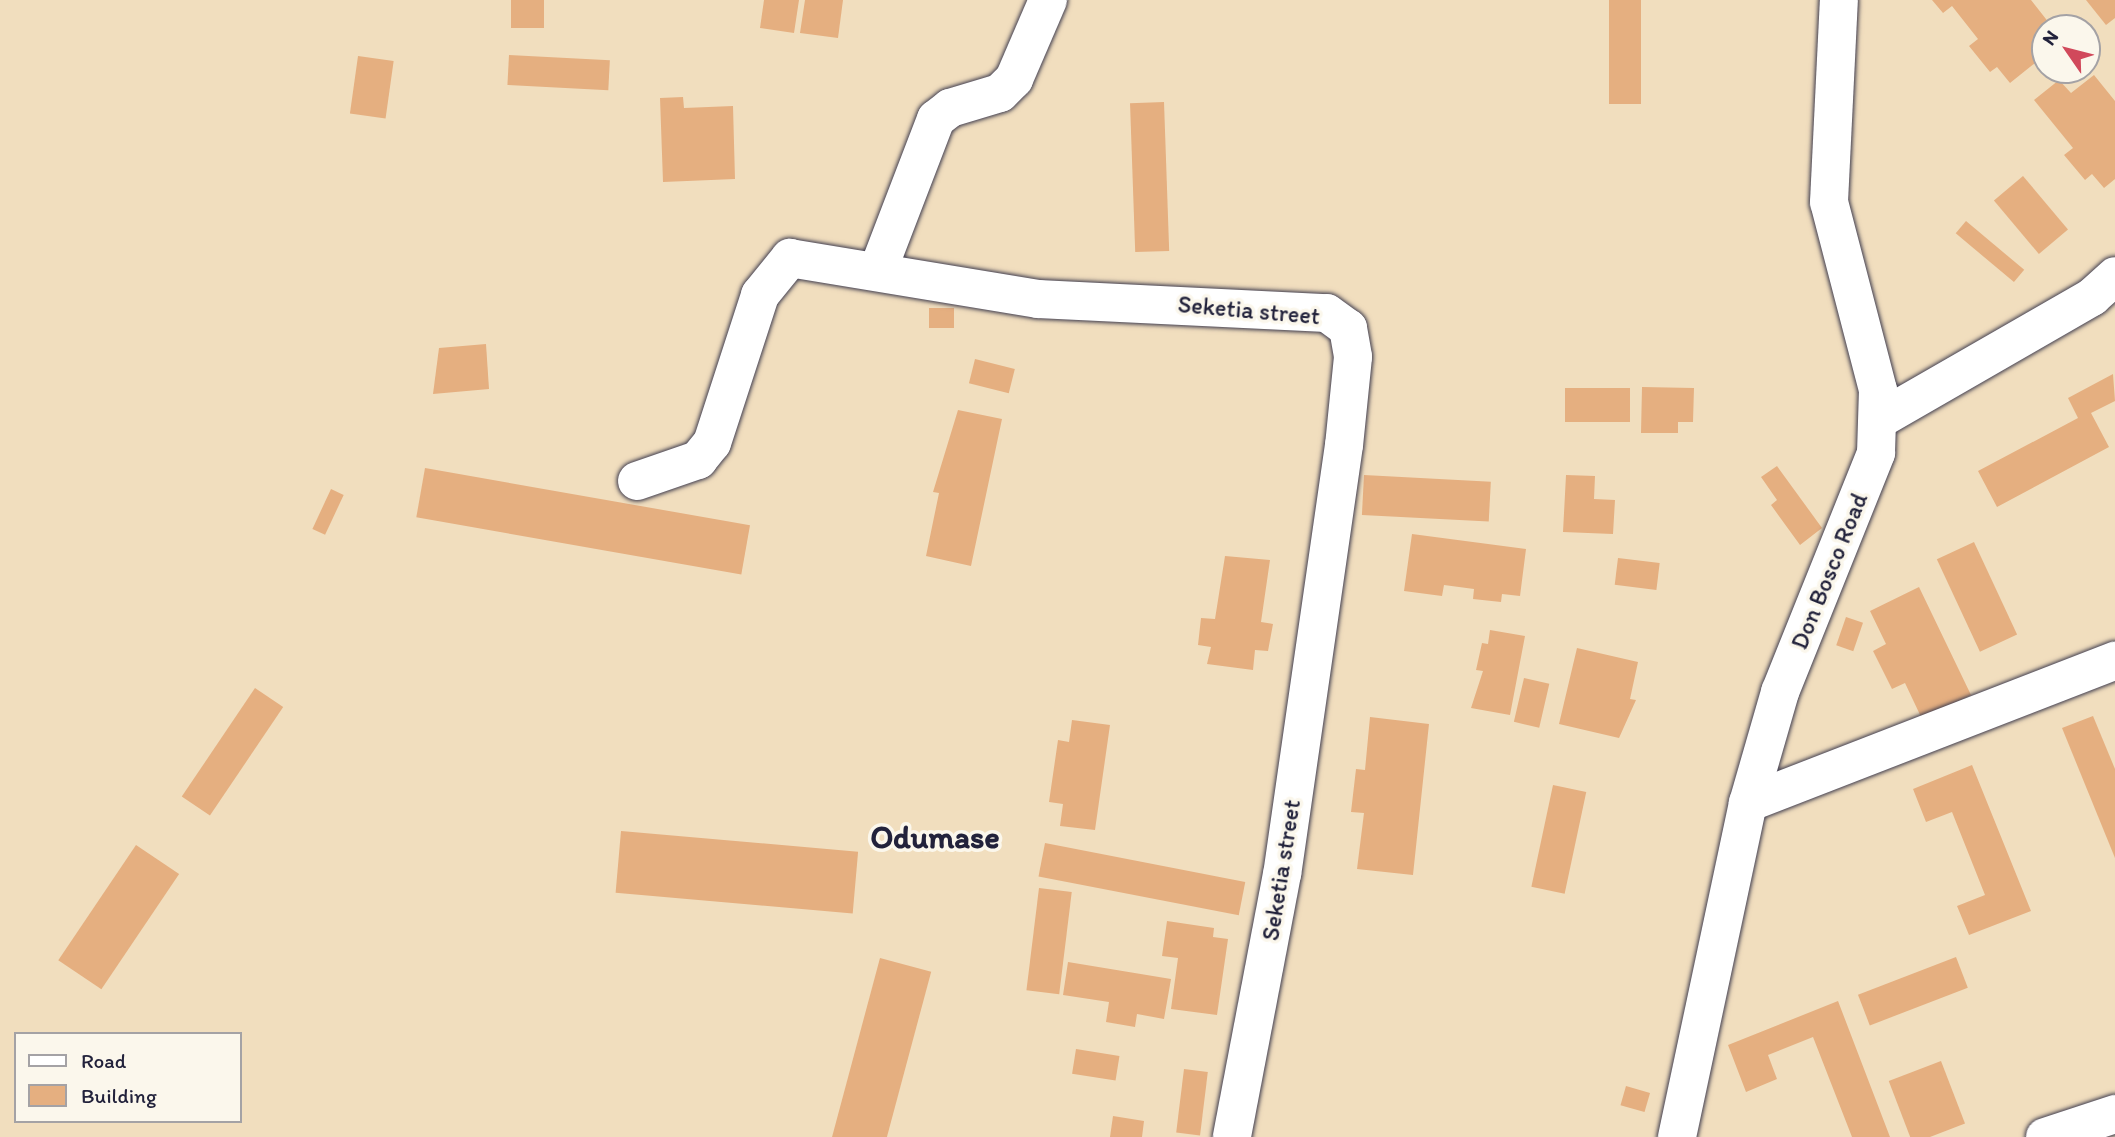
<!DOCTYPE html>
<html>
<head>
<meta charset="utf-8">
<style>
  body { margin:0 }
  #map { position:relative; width:2115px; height:1137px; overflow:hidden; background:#f1debe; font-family:Itim,sans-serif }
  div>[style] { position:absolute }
  .building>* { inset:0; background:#e5af80; transform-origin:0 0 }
  .roads { filter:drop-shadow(0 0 2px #413e4f) drop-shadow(0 0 2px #413e4f) }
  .minor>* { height:38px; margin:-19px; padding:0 19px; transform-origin:19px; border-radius:19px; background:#fff }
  span { translate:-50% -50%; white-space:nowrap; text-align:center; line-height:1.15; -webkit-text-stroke:7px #fbf7ec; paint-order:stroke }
  .street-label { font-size:24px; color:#22223b }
  .district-label { font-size:32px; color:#22223b; font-weight:700 }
  .legend { position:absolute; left:14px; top:1032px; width:228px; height:91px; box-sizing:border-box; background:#fbf7ec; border:2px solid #a4a2a5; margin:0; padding:9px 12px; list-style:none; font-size:21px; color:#22223b }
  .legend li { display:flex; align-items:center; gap:14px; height:35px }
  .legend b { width:35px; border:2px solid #a4a2a5 }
  .north { position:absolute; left:2031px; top:14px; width:70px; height:70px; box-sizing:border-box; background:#fbf7ec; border:2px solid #a4a2a5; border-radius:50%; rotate:305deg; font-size:19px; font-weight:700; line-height:28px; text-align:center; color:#22223b }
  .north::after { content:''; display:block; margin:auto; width:24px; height:32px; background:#d1495b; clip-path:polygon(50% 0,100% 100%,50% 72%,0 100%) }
</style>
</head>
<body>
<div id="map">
  <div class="building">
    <i style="left:511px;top:0;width:33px;height:28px"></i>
    <i style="clip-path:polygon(764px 0,799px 0,794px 33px,760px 28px)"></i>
    <i style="clip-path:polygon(805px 0,843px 0,838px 38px,800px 33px)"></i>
    <i style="left:1609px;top:0;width:32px;height:104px"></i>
    <i style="clip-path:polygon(1932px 0,2031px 0,2053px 28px,2045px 28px,2045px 55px,2010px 83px,1997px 67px,1990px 72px,1969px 46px,1978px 39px,1952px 6px,1943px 13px)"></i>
    <i style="clip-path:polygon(2086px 0,2115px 0,2115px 18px,2106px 25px)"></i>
    <i style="left:509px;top:55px;width:101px;height:30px;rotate:3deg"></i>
    <i style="left:358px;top:56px;width:36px;height:58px;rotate:8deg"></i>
    <i style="clip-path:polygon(2094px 75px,2115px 101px,2115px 179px,2104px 188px,2092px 174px,2085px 180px,2064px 155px,2073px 148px,2034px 100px,2059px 80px,2071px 93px)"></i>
    <i style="clip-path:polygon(683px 97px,684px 108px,733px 106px,735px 179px,663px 182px,660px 98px)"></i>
    <i style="left:1164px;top:102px;width:149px;height:34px;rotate:88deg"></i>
    <i style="left:2023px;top:176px;width:70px;height:38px;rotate:50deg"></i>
    <i style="left:1966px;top:221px;width:76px;height:16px;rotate:40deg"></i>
    <i style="left:929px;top:308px;width:25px;height:20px"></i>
    <i style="clip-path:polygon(486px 344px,489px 389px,433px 394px,439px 348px)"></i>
    <i style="left:975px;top:359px;width:41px;height:25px;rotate:14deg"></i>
    <i style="clip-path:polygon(2113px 374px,2115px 401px,2091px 413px,2109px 447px,1997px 507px,1978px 471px,2078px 418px,2068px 398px)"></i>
    <i style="clip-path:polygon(1642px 387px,1694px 388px,1693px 422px,1678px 422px,1678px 433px,1641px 433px)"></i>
    <i style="left:1565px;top:388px;width:65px;height:34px"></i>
    <i style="clip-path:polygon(958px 410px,1002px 419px,971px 566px,926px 556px,939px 493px,933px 492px)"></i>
    <i style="clip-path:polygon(1777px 466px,1822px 528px,1800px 545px,1771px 505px,1777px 500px,1761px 477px)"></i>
    <i style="left:425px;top:468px;width:330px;height:50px;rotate:10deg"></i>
    <i style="left:1364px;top:475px;width:127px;height:40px;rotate:3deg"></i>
    <i style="clip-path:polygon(1566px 475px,1595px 476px,1594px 499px,1615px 500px,1613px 534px,1563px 532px)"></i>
    <i style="left:331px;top:489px;width:14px;height:44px;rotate:25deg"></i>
    <i style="clip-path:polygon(1412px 534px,1526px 549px,1520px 596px,1502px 594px,1501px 602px,1473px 599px,1474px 589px,1444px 585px,1442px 596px,1404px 591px)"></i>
    <i style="left:1974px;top:542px;width:102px;height:41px;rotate:65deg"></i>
    <i style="clip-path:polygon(1225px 556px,1270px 560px,1261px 622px,1273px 624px,1268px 651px,1255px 650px,1253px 670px,1207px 664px,1211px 647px,1198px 645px,1201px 618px,1215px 619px)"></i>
    <i style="left:1618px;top:558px;width:42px;height:27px;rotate:7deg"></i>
    <i style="clip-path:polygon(1919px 587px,1971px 695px,1922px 719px,1905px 683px,1892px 689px,1873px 651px,1886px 644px,1870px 611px)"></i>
    <i style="left:1846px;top:617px;width:18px;height:30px;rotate:19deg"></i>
    <i style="clip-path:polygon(1490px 630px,1525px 636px,1510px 715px,1471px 708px,1483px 671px,1476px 670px,1482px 643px,1488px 644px)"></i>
    <i style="clip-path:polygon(1577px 648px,1638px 662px,1630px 699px,1636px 700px,1619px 738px,1559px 724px)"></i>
    <i style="left:1524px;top:678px;width:26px;height:45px;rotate:13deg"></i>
    <i style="left:255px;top:688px;width:34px;height:131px;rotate:34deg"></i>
    <i style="clip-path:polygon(2093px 716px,2115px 769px,2115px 858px,2062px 728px)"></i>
    <i style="clip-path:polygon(1370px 717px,1429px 724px,1413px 875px,1357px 869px,1364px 813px,1351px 812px,1356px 769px,1365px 770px)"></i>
    <i style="clip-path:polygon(1072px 720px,1110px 725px,1095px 830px,1060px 826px,1063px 804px,1049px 802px,1058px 740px,1069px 742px)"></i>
    <i style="clip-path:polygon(1972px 765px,2031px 911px,1969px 935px,1957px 906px,1985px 895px,1952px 812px,1926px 822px,1913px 789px)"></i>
    <i style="left:1553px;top:785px;width:34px;height:104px;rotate:12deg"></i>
    <i style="left:621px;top:831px;width:238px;height:62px;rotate:5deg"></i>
    <i style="left:1045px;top:843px;width:204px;height:34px;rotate:11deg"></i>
    <i style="left:136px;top:845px;width:52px;height:139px;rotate:34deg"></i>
    <i style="left:1039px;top:888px;width:33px;height:103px;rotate:7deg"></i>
    <i style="clip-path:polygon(1167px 921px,1214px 928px,1213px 937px,1228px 939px,1217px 1015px,1171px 1009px,1178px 958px,1162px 956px)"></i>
    <i style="left:1956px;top:957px;width:33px;height:105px;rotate:69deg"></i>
    <i style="left:880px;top:958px;width:53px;height:186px;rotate:15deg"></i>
    <i style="clip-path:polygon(1068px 962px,1171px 979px,1164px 1019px,1137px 1014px,1135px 1027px,1106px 1022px,1109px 1002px,1063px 995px)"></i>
    <i style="clip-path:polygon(1838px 1001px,1890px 1137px,1852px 1137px,1813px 1037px,1768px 1055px,1777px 1079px,1746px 1092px,1728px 1045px)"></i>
    <i style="left:1076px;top:1049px;width:44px;height:25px;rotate:9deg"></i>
    <i style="left:1941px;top:1061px;width:67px;height:56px;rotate:69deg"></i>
    <i style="left:1184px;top:1069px;width:24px;height:64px;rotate:7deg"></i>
    <i style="left:1626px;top:1086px;width:25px;height:20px;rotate:16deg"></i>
    <i style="clip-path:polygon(1113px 1116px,1144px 1121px,1142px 1137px,1110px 1137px)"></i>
  </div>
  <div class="roads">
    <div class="minor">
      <i style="left:878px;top:270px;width:162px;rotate:-69deg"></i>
      <i style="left:936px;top:119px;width:18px;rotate:-38deg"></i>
      <i style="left:950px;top:108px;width:52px;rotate:-16.7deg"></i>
      <i style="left:1000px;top:93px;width:20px;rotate:-45deg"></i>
      <i style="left:1014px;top:79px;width:86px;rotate:-66.7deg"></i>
      <i style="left:1880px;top:419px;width:245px;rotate:-29.9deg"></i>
      <i style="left:2092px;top:297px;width:31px;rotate:-42deg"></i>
      <i style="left:637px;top:481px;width:65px;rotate:-19deg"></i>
      <i style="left:698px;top:460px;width:22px;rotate:-51deg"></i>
      <i style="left:712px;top:443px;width:156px;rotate:-72deg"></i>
      <i style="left:760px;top:295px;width:48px;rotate:-51deg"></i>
      <i style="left:790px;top:258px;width:251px;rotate:9.4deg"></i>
      <i style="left:1038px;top:299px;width:289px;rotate:2.8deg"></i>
      <i style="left:1327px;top:313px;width:26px;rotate:36deg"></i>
      <i style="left:1348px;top:328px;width:29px;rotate:80deg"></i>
      <i style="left:1353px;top:357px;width:88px;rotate:95.8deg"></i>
      <i style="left:1344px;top:445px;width:433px;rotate:98.2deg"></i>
      <i style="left:1282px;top:874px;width:268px;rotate:100.8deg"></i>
      <i style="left:1748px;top:803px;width:394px;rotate:-21.2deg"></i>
      <i style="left:1677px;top:1137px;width:341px;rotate:-78deg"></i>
      <i style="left:1748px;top:803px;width:116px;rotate:-73.9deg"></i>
      <i style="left:1780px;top:692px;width:258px;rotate:-68.1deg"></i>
      <i style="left:1876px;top:453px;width:63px;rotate:-88.2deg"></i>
      <i style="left:1878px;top:390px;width:194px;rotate:-104.6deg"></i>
      <i style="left:1829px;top:202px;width:202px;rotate:-87.2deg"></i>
      <i style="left:2045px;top:1137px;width:74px;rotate:-18.2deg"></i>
    </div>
  </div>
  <div class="street-label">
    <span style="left:1249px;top:310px;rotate:5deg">Seketia street</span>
    <span style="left:1829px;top:571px;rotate:-68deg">Don Bosco Road</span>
    <span style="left:1281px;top:870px;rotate:-81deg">Seketia street</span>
  </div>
  <div class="district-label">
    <span style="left:935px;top:837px">Odumase</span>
  </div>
  <ul class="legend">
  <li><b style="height:9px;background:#fff"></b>Road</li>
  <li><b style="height:19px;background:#e5af80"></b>Building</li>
  </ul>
  <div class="north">N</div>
</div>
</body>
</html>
